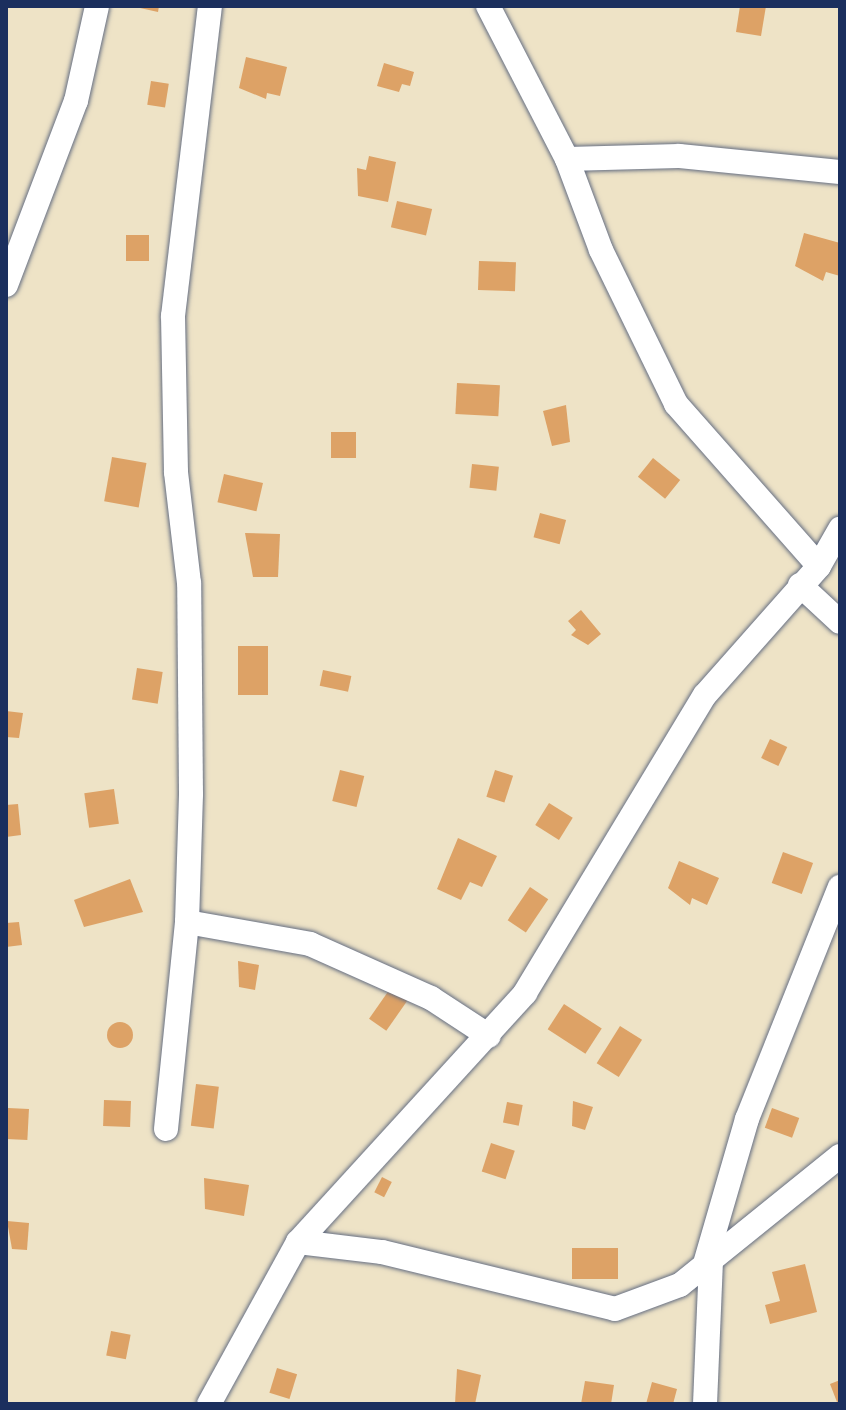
<!DOCTYPE html>
<html>
<head>
<meta charset="utf-8">
<style>
  body { margin:0 }
  #map { position:relative; width:846px; height:1410px; overflow:hidden; background:#eee3c6; font-family:Delius,sans-serif }
  div>[style] { position:absolute }
  .building>* { inset:0; background:#dda266; transform-origin:0 0 }
  .round { border-radius:50% }
  .roads { filter:drop-shadow(0 0 2px #656e82) drop-shadow(0 0 2px #656e82) }
  .street>* { height:24px; margin:-12px; padding:0 12px; transform-origin:12px; border-radius:12px; background:#fff }
  span { translate:-50% -50%; white-space:nowrap; text-align:center; line-height:1.15; -webkit-text-stroke:6px #fff; paint-order:stroke }
  .frame { position:absolute; inset:0; border:8px solid #1b2f5e; pointer-events:none }
</style>
</head>
<body>
<div id="map">
  <div class="building">
    <i style="clip-path:polygon(131px 6px,159px 6px,158px 12px)"></i>
    <i style="clip-path:polygon(740px 6px,766px 6px,761px 36px,736px 32px)"></i>
    <i style="clip-path:polygon(246px 57px,287px 67px,280px 96px,267px 93px,266px 99px,239px 88px)"></i>
    <i style="clip-path:polygon(384px 63px,414px 72px,410px 86px,402px 84px,399px 92px,377px 86px)"></i>
    <i style="left:151px;top:81px;width:18px;height:24px;rotate:9deg"></i>
    <i style="clip-path:polygon(369px 156px,396px 162px,388px 202px,358px 196px,357px 168px,366px 170px)"></i>
    <i style="left:397px;top:201px;width:36px;height:27px;rotate:13deg"></i>
    <i style="clip-path:polygon(804px 233px,840px 243px,840px 276px,826px 272px,823px 281px,795px 266px)"></i>
    <i style="left:126px;top:235px;width:23px;height:26px"></i>
    <i style="left:479px;top:261px;width:37px;height:29px;rotate:2deg"></i>
    <i style="left:457px;top:383px;width:43px;height:31px;rotate:3deg"></i>
    <i style="clip-path:polygon(566px 405px,570px 442px,552px 446px,543px 411px)"></i>
    <i style="left:331px;top:432px;width:25px;height:26px"></i>
    <i style="left:112px;top:457px;width:35px;height:45px;rotate:10deg"></i>
    <i style="left:653px;top:458px;width:35px;height:24px;rotate:39deg"></i>
    <i style="left:472px;top:464px;width:27px;height:24px;rotate:6deg"></i>
    <i style="left:224px;top:474px;width:40px;height:29px;rotate:13deg"></i>
    <i style="left:540px;top:513px;width:27px;height:25px;rotate:15deg"></i>
    <i style="clip-path:polygon(245px 533px,280px 534px,278px 577px,253px 577px)"></i>
    <i style="clip-path:polygon(581px 610px,601px 634px,588px 645px,571px 635px,576px 630px,568px 621px)"></i>
    <i style="left:238px;top:646px;width:30px;height:49px"></i>
    <i style="left:137px;top:668px;width:26px;height:32px;rotate:9deg"></i>
    <i style="left:323px;top:670px;width:29px;height:16px;rotate:12deg"></i>
    <i style="clip-path:polygon(6px 711px,23px 713px,19px 738px,6px 737px)"></i>
    <i style="left:770px;top:739px;width:19px;height:21px;rotate:25deg"></i>
    <i style="left:340px;top:770px;width:25px;height:32px;rotate:14deg"></i>
    <i style="left:495px;top:770px;width:19px;height:28px;rotate:18deg"></i>
    <i style="left:114px;top:789px;width:35px;height:30px;rotate:82deg"></i>
    <i style="left:549px;top:803px;width:28px;height:26px;rotate:32deg"></i>
    <i style="clip-path:polygon(18px 804px,21px 835px,6px 837px,6px 805px)"></i>
    <i style="clip-path:polygon(458px 838px,497px 856px,482px 887px,470px 882px,461px 900px,437px 889px)"></i>
    <i style="left:783px;top:852px;width:32px;height:33px;rotate:20deg"></i>
    <i style="clip-path:polygon(679px 861px,719px 878px,707px 905px,692px 898px,690px 905px,668px 888px)"></i>
    <i style="clip-path:polygon(130px 879px,143px 912px,84px 927px,74px 900px)"></i>
    <i style="left:530px;top:887px;width:22px;height:40px;rotate:34deg"></i>
    <i style="clip-path:polygon(19px 922px,22px 945px,6px 947px,6px 923px)"></i>
    <i style="clip-path:polygon(238px 961px,259px 965px,255px 990px,239px 987px)"></i>
    <i style="left:392px;top:986px;width:21px;height:40px;rotate:35deg"></i>
    <i style="left:564px;top:1004px;width:45px;height:30px;rotate:33deg"></i>
    <i class="round" style="left:107px;top:1022px;width:26px;height:26px"></i>
    <i style="left:620px;top:1026px;width:26px;height:44px;rotate:32deg"></i>
    <i style="left:196px;top:1084px;width:23px;height:42px;rotate:7deg"></i>
    <i style="left:104px;top:1100px;width:27px;height:26px;rotate:2deg"></i>
    <i style="clip-path:polygon(573px 1101px,593px 1107px,585px 1130px,572px 1126px)"></i>
    <i style="left:507px;top:1102px;width:16px;height:21px;rotate:11deg"></i>
    <i style="left:8px;top:1108px;width:21px;height:31px;rotate:3deg"></i>
    <i style="left:772px;top:1108px;width:29px;height:21px;rotate:20deg"></i>
    <i style="left:491px;top:1143px;width:25px;height:30px;rotate:18deg"></i>
    <i style="left:382px;top:1177px;width:11px;height:17px;rotate:27deg"></i>
    <i style="clip-path:polygon(204px 1178px,249px 1185px,244px 1216px,205px 1209px)"></i>
    <i style="clip-path:polygon(7px 1221px,29px 1223px,27px 1250px,12px 1249px)"></i>
    <i style="left:572px;top:1248px;width:46px;height:31px"></i>
    <i style="clip-path:polygon(805px 1264px,817px 1312px,770px 1324px,765px 1305px,780px 1301px,772px 1272px)"></i>
    <i style="left:111px;top:1331px;width:20px;height:25px;rotate:11deg"></i>
    <i style="left:277px;top:1368px;width:21px;height:26px;rotate:17deg"></i>
    <i style="clip-path:polygon(457px 1369px,481px 1375px,475px 1404px,455px 1404px)"></i>
    <i style="clip-path:polygon(840px 1380px,840px 1401px,837px 1402px,830px 1384px)"></i>
    <i style="clip-path:polygon(585px 1381px,614px 1385px,611px 1404px,581px 1404px)"></i>
    <i style="clip-path:polygon(652px 1382px,677px 1389px,673px 1404px,646px 1404px)"></i>
  </div>
  <div class="roads">
    <div class="street">
      <i style="left:488px;top:6px;width:172px;rotate:62.7deg"></i>
      <i style="left:567px;top:159px;width:97px;rotate:69.5deg"></i>
      <i style="left:601px;top:250px;width:171px;rotate:64deg"></i>
      <i style="left:676px;top:404px;width:216px;rotate:48.6deg"></i>
      <i style="left:567px;top:159px;width:112px;rotate:-1.5deg"></i>
      <i style="left:679px;top:156px;width:162px;rotate:5.7deg"></i>
      <i style="left:6px;top:285px;width:197px;rotate:-69.2deg"></i>
      <i style="left:76px;top:101px;width:97px;rotate:-77.5deg"></i>
      <i style="left:800px;top:585px;width:54px;rotate:42.8deg"></i>
      <i style="left:187px;top:922px;width:125px;rotate:10.1deg"></i>
      <i style="left:310px;top:944px;width:133px;rotate:24.1deg"></i>
      <i style="left:431px;top:998px;width:69px;rotate:33.2deg"></i>
      <i style="left:166px;top:1129px;width:208px;rotate:-84.2deg"></i>
      <i style="left:187px;top:922px;width:128px;rotate:-88.2deg"></i>
      <i style="left:191px;top:794px;width:211px;rotate:-90.5deg"></i>
      <i style="left:189px;top:583px;width:112px;rotate:-96.7deg"></i>
      <i style="left:176px;top:472px;width:156px;rotate:-91.1deg"></i>
      <i style="left:173px;top:316px;width:312px;rotate:-83.2deg"></i>
      <i style="left:298px;top:1242px;width:85px;rotate:6.8deg"></i>
      <i style="left:382px;top:1252px;width:240px;rotate:13.7deg"></i>
      <i style="left:615px;top:1309px;width:69px;rotate:-20.3deg"></i>
      <i style="left:680px;top:1285px;width:206px;rotate:-38.9deg"></i>
      <i style="left:704px;top:1267px;width:154px;rotate:-73.8deg"></i>
      <i style="left:747px;top:1119px;width:250px;rotate:-68.2deg"></i>
      <i style="left:209px;top:1404px;width:185px;rotate:-61.2deg"></i>
      <i style="left:298px;top:1242px;width:337px;rotate:-47.6deg"></i>
      <i style="left:525px;top:993px;width:348px;rotate:-58.9deg"></i>
      <i style="left:705px;top:695px;width:172px;rotate:-48.5deg"></i>
      <i style="left:819px;top:566px;width:43px;rotate:-60.4deg"></i>
      <i style="left:705px;top:1404px;width:142px;rotate:-87.6deg"></i>
    </div>
  </div>
  <div class="frame"></div>
</div>
</body>
</html>
